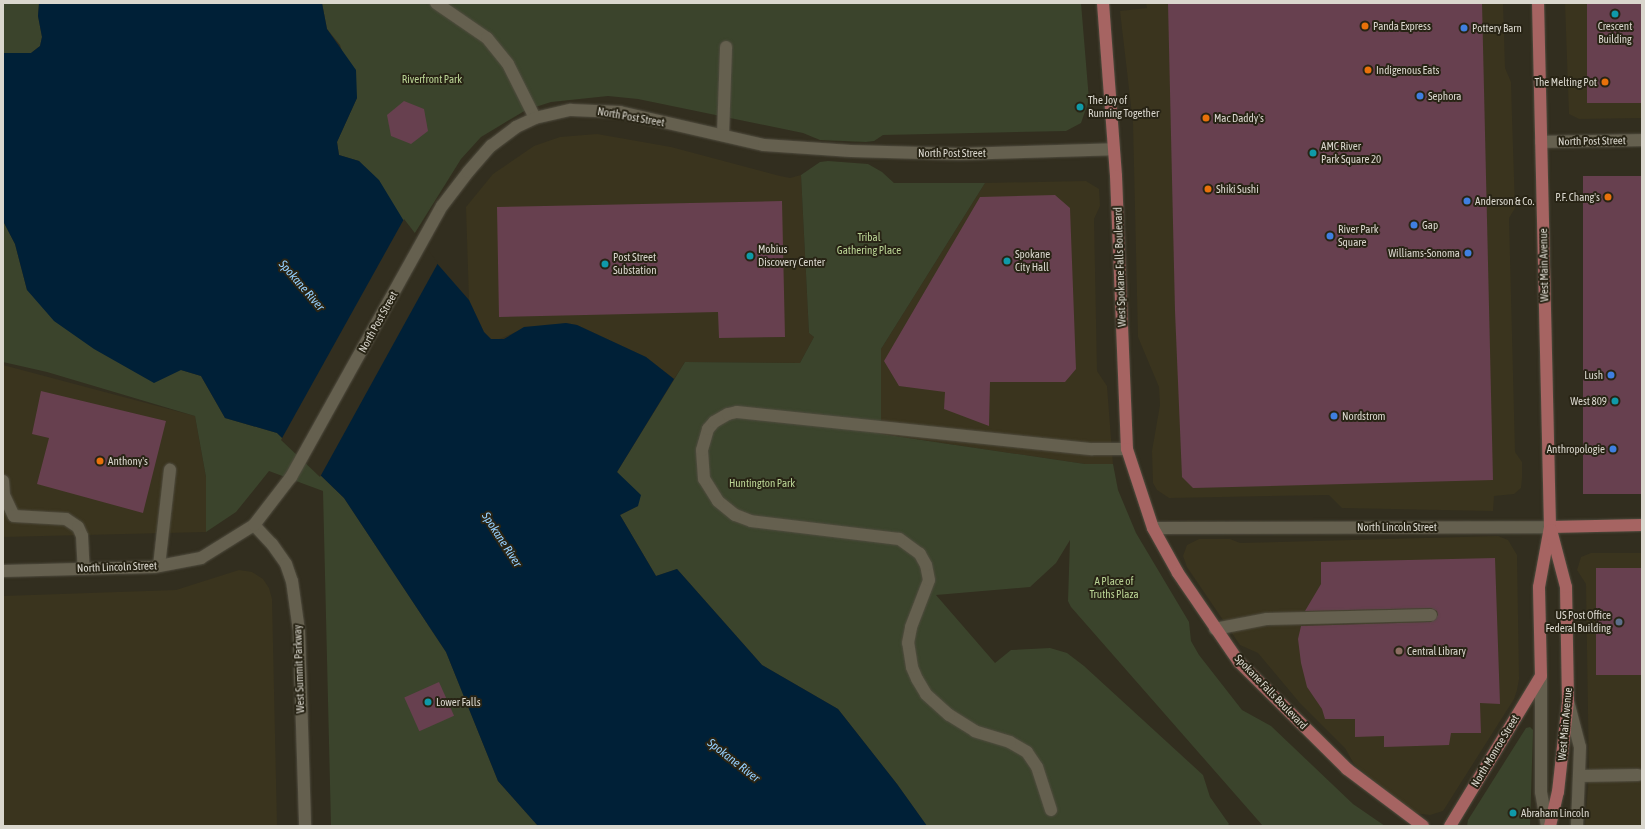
<!DOCTYPE html>
<html>
<head>
<meta charset="utf-8">
<style>
  body { margin:0 }
  #map { position:relative; width:1645px; height:829px; overflow:hidden; background:#322e1f; font-family:"Asap Condensed",sans-serif }
  div>[style] { position:absolute }
  .built>* { inset:0; background:#3a341e }
  .green>* { inset:0; background:#3b442c }
  .water>* { inset:0; background:#002037 }
  .pier>* { inset:0; background:#322e1f }
  .building>* { inset:0; background:#67404f; transform-origin:0 0 }
  .roads { filter:drop-shadow(0 0 1px #504c3f) drop-shadow(0 0 1px #504c3f) }
  .minor>* { height:12px; margin:-6px; padding:0 6px; transform-origin:6px; border-radius:6px; background:#65604f }
  .major>* { height:12px; margin:-6px; padding:0 6px; transform-origin:6px; border-radius:6px; background:#a66462 }
  .dots>* { width:11px; height:11px; translate:-50% -50%; box-sizing:border-box; border:2px solid #282415; border-radius:50% }
  span { translate:-50% -50%; white-space:nowrap; text-align:center; line-height:1.15; -webkit-text-stroke:4px #282415; paint-order:stroke }
  .poi-label { font-size:11px; color:#dad7ce }
  .left { translate:0 -50%; text-align:left }
  .right { translate:-100% -50%; text-align:right }
  .park-label { font-size:11px; color:#bad394 }
  .street-label { font-size:11px; color:#dad7ce }
  .water-label { font-size:12px; color:#96d0fe; font-style:italic }
  .frame { position:absolute; inset:0; border:4px solid #dad7ce; pointer-events:none }
</style>
</head>
<body>
<div id="map">
  <div class="built">
    <i style="clip-path:polygon(1146px 3px,1503px 3px,1505px 68px,1511px 82px,1512px 117px,1515px 208px,1509px 218px,1515px 452px,1522px 462px,1522px 478px,1521px 488px,1514px 494px,1494px 496px,1493px 511px,1342px 508px,1329px 495px,1169px 498px,1157px 490px,1153px 483px,1152px 451px,1160px 405px,1159px 387px,1138px 337px,1133px 123px,1120px 11px,1147px 8px)"></i>
    <i style="clip-path:polygon(1565px 3px,1642px 3px,1642px 118px,1579px 119px,1569px 114px)"></i>
    <i style="clip-path:polygon(597px 134px,671px 147px,780px 176px,790px 178px,801px 175px,809px 333px,814px 337px,800px 363px,685px 362px,674px 379px,646px 357px,577px 325px,566px 323px,516px 332px,497px 340px,491px 339px,484px 332px,469px 300px,466px 207px,493px 174px,534px 146px,560px 137px)"></i>
    <i style="clip-path:polygon(1086px 181px,1099px 189px,1100px 206px,1094px 219px,1097px 371px,1107px 386px,1113px 464px,1085px 464px,881px 434px,881px 349px,985px 183px)"></i>
    <i style="clip-path:polygon(3px 365px,195px 416px,206px 477px,206px 532px,3px 537px)"></i>
    <i style="clip-path:polygon(1498px 536px,1508px 540px,1517px 555px,1519px 679px,1517px 690px,1514px 699px,1443px 811px,1430px 815px,1414px 813px,1354px 764px,1345px 748px,1299px 702px,1258px 653px,1240px 645px,1187px 567px,1183px 556px,1187px 545px,1199px 539px,1230px 539px,1240px 543px)"></i>
    <i style="clip-path:polygon(1591px 553px,1642px 553px,1642px 826px,1585px 826px,1589px 776px,1586px 584px,1577px 570px,1581px 557px)"></i>
    <i style="clip-path:polygon(239px 570px,252px 572px,263px 579px,269px 588px,272px 599px,277px 826px,3px 826px,3px 596px,176px 590px)"></i>
  </div>
  <div class="green">
    <i style="clip-path:polygon(3px 3px,39px 3px,38px 16px,42px 37px,40px 46px,31px 53px,3px 53px)"></i>
    <i style="clip-path:polygon(322px 3px,1081px 3px,1089px 100px,1081px 123px,1066px 131px,883px 135px,874px 141px,866px 142px,820px 140px,803px 133px,638px 99px,608px 96px,551px 102px,526px 110px,481px 137px,461px 159px,413px 236px,359px 161px,339px 155px,337px 142px,357px 98px,340px 45px,327px 29px)"></i>
    <i style="clip-path:polygon(828px 161px,868px 164px,882px 172px,894px 183px,985px 183px,881px 349px,881px 434px,1085px 464px,1113px 464px,1118px 490px,1136px 533px,1189px 622px,1191px 641px,1199px 655px,1242px 710px,1271px 726px,1353px 804px,1385px 826px,1263px 826px,1071px 607px,1068px 601px,1070px 540px,1056px 563px,1030px 587px,936px 595px,995px 663px,1011px 650px,1050px 648px,1067px 653px,1084px 666px,1203px 775px,1210px 797px,1229px 824px,1227px 826px,927px 826px,897px 784px,838px 709px,762px 665px,677px 569px,656px 576px,620px 515px,638px 506px,617px 472px,685px 362px,800px 363px,814px 337px,809px 333px,801px 175px,820px 162px)"></i>
    <i style="clip-path:polygon(3px 221px,15px 244px,27px 290px,181px 370px,201px 376px,225px 418px,277px 433px,344px 498px,446px 652px,498px 781px,538px 826px,331px 826px,323px 491px,269px 471px,236px 512px,206px 532px,206px 477px,195px 416px,47px 372px,3px 362px)"></i>
    <i style="clip-path:polygon(1530px 727px,1533px 730px,1530px 826px,1467px 826px,1468px 820px,1526px 728px)"></i>
  </div>
  <div class="water">
    <i style="clip-path:polygon(39px 3px,322px 3px,327px 29px,356px 70px,357px 98px,337px 142px,339px 155px,359px 161px,379px 180px,413px 236px,469px 300px,484px 332px,491px 339px,504px 339px,524px 327px,566px 323px,577px 325px,646px 357px,674px 379px,617px 472px,641px 495px,638px 506px,620px 515px,656px 576px,677px 569px,762px 665px,838px 709px,897px 784px,927px 826px,538px 826px,498px 781px,446px 652px,344px 498px,277px 433px,225px 418px,201px 376px,181px 370px,154px 383px,94px 349px,54px 321px,27px 290px,15px 244px,3px 221px,3px 53px,31px 53px,40px 46px,42px 37px,38px 16px)"></i>
  </div>
  <div class="pier">
    <i style="clip-path:polygon(404px 219px,438px 263px,320px 477px,281px 440px)"></i>
  </div>
  <div class="building">
    <i style="clip-path:polygon(1168px 3px,1482px 3px,1493px 480px,1193px 488px,1182px 477px,1175px 311px)"></i>
    <i style="left:1587px;top:3px;width:55px;height:100px"></i>
    <i style="clip-path:polygon(404px 101px,424px 109px,428px 131px,411px 144px,391px 136px,387px 115px)"></i>
    <i style="left:1642px;top:176px;width:318px;height:59px;rotate:90deg"></i>
    <i style="clip-path:polygon(1055px 195px,1070px 208px,1076px 369px,1065px 382px,990px 382px,989px 426px,944px 409px,945px 392px,899px 386px,884px 361px,980px 197px)"></i>
    <i style="clip-path:polygon(782px 201px,785px 337px,719px 338px,718px 312px,499px 317px,497px 207px)"></i>
    <i style="clip-path:polygon(41px 391px,166px 421px,143px 513px,37px 484px,49px 438px,32px 434px)"></i>
    <i style="clip-path:polygon(1495px 558px,1500px 704px,1480px 703px,1481px 733px,1451px 733px,1449px 745px,1384px 747px,1384px 736px,1355px 737px,1355px 719px,1325px 719px,1322px 709px,1307px 687px,1301px 663px,1298px 639px,1301px 626px,1431px 622px,1438px 615px,1437px 611px,1431px 608px,1305px 611px,1321px 584px,1321px 562px)"></i>
    <i style="left:1642px;top:568px;width:107px;height:46px;rotate:90deg"></i>
    <i style="left:439px;top:682px;width:37px;height:38px;rotate:66deg"></i>
  </div>
  <div class="roads">
    <div class="minor">
      <i style="left:436px;top:3px;width:62px;rotate:34.5deg"></i>
      <i style="left:487px;top:38px;width:33px;rotate:51deg"></i>
      <i style="left:508px;top:64px;width:60px;rotate:63.4deg"></i>
      <i style="left:723px;top:135px;width:88px;rotate:-88deg"></i>
      <i style="left:1541px;top:142px;width:101px;rotate:-1.1deg"></i>
      <i style="left:3px;top:481px;width:14px;rotate:86deg"></i>
      <i style="left:4px;top:495px;width:23px;rotate:65deg"></i>
      <i style="left:14px;top:516px;width:52px;rotate:3.3deg"></i>
      <i style="left:66px;top:519px;width:14px;rotate:34deg"></i>
      <i style="left:78px;top:527px;width:10px;rotate:66deg"></i>
      <i style="left:82px;top:536px;width:33px;rotate:87deg"></i>
      <i style="left:254px;top:525px;width:26px;rotate:47deg"></i>
      <i style="left:272px;top:544px;width:24px;rotate:55deg"></i>
      <i style="left:286px;top:564px;width:18px;rotate:71deg"></i>
      <i style="left:292px;top:581px;width:50px;rotate:82deg"></i>
      <i style="left:299px;top:631px;width:195px;rotate:88.2deg"></i>
      <i style="left:1153px;top:528px;width:397px;rotate:-0.1deg"></i>
      <i style="left:159px;top:566px;width:97px;rotate:-83.5deg"></i>
      <i style="left:3px;top:571px;width:151px;rotate:-1.5deg"></i>
      <i style="left:154px;top:567px;width:48px;rotate:-10.8deg"></i>
      <i style="left:201px;top:558px;width:62px;rotate:-31.9deg"></i>
      <i style="left:254px;top:525px;width:61px;rotate:-52.4deg"></i>
      <i style="left:291px;top:477px;width:310px;rotate:-60.9deg"></i>
      <i style="left:442px;top:206px;width:43px;rotate:-52.6deg"></i>
      <i style="left:468px;top:172px;width:35px;rotate:-49deg"></i>
      <i style="left:491px;top:146px;width:31px;rotate:-37deg"></i>
      <i style="left:516px;top:127px;width:21px;rotate:-25deg"></i>
      <i style="left:535px;top:118px;width:37px;rotate:-13deg"></i>
      <i style="left:571px;top:110px;width:49px;rotate:2.3deg"></i>
      <i style="left:620px;top:112px;width:148px;rotate:12.9deg"></i>
      <i style="left:764px;top:145px;width:87px;rotate:3.9deg"></i>
      <i style="left:851px;top:151px;width:108px;rotate:1.6deg"></i>
      <i style="left:959px;top:154px;width:155px;rotate:-1.8deg"></i>
      <i style="left:1215px;top:629px;width:53px;rotate:-10.9deg"></i>
      <i style="left:1267px;top:619px;width:164px;rotate:-1.4deg"></i>
      <i style="left:1541px;top:676px;width:116px;rotate:90deg"></i>
      <i style="left:1541px;top:792px;width:35px;rotate:80deg"></i>
      <i style="left:1568px;top:701px;width:48px;rotate:75.4deg"></i>
      <i style="left:1580px;top:747px;width:79px;rotate:92.2deg"></i>
      <i style="left:1580px;top:776px;width:58px;rotate:-1deg"></i>
      <i style="left:1051px;top:810px;width:45px;rotate:-108deg"></i>
      <i style="left:1037px;top:767px;width:18px;rotate:-124deg"></i>
      <i style="left:1027px;top:752px;width:20px;rotate:-150deg"></i>
      <i style="left:1010px;top:742px;width:37px;rotate:-163deg"></i>
      <i style="left:975px;top:731px;width:31px;rotate:-148deg"></i>
      <i style="left:949px;top:715px;width:31px;rotate:-138deg"></i>
      <i style="left:926px;top:694px;width:17px;rotate:-121deg"></i>
      <i style="left:917px;top:679px;width:13px;rotate:-113deg"></i>
      <i style="left:912px;top:667px;width:24px;rotate:-99deg"></i>
      <i style="left:908px;top:643px;width:16px;rotate:-79deg"></i>
      <i style="left:911px;top:627px;width:50px;rotate:-69deg"></i>
      <i style="left:929px;top:580px;width:15px;rotate:-101deg"></i>
      <i style="left:926px;top:565px;width:13px;rotate:-119deg"></i>
      <i style="left:920px;top:554px;width:26px;rotate:-144deg"></i>
      <i style="left:899px;top:539px;width:149px;rotate:-173.1deg"></i>
      <i style="left:751px;top:521px;width:17px;rotate:-159deg"></i>
      <i style="left:735px;top:515px;width:22px;rotate:-141deg"></i>
      <i style="left:718px;top:501px;width:26px;rotate:-122deg"></i>
      <i style="left:704px;top:479px;width:29px;rotate:-94deg"></i>
      <i style="left:702px;top:450px;width:22px;rotate:-74deg"></i>
      <i style="left:708px;top:429px;width:9px;rotate:-49deg"></i>
      <i style="left:714px;top:422px;width:16px;rotate:-30deg"></i>
      <i style="left:728px;top:414px;width:9px;rotate:-13deg"></i>
      <i style="left:737px;top:412px;width:357px;rotate:6deg"></i>
      <i style="left:1092px;top:449px;width:35px"></i>
    </div>
    <div class="major">
      <i style="left:1103px;top:3px;width:173px;rotate:85.7deg"></i>
      <i style="left:1116px;top:176px;width:273px;rotate:87.7deg"></i>
      <i style="left:1127px;top:449px;width:83px;rotate:71.8deg"></i>
      <i style="left:1153px;top:528px;width:51px;rotate:60.9deg"></i>
      <i style="left:1178px;top:573px;width:108px;rotate:55.6deg"></i>
      <i style="left:1239px;top:662px;width:152px;rotate:44.7deg"></i>
      <i style="left:1347px;top:769px;width:95px;rotate:36.9deg"></i>
      <i style="left:1550px;top:527px;width:92px;rotate:-1.2deg"></i>
      <i style="left:1450px;top:826px;width:175px;rotate:-58.8deg"></i>
      <i style="left:1541px;top:676px;width:89px;rotate:-91.3deg"></i>
      <i style="left:1539px;top:587px;width:61px;rotate:-79.6deg"></i>
      <i style="left:1550px;top:527px;width:524px;rotate:-91.31deg"></i>
      <i style="left:1550px;top:826px;width:35px;rotate:-77deg"></i>
      <i style="left:1558px;top:792px;width:92px;rotate:-83.7deg"></i>
      <i style="left:1568px;top:701px;width:114px;rotate:-91deg"></i>
      <i style="left:1566px;top:587px;width:59px;rotate:-104.7deg"></i>
    </div>
  </div>
  <div class="dots">
    <i style="left:1615px;top:14px;background:#0f9aa8"></i>
    <i style="left:1365px;top:26px;background:#e8710a"></i>
    <i style="left:1464px;top:28px;background:#3f7fe0"></i>
    <i style="left:1368px;top:70px;background:#e8710a"></i>
    <i style="left:1605px;top:82px;background:#e8710a"></i>
    <i style="left:1420px;top:96px;background:#3f7fe0"></i>
    <i style="left:1080px;top:107px;background:#0f9aa8"></i>
    <i style="left:1206px;top:118px;background:#e8710a"></i>
    <i style="left:1313px;top:153px;background:#0f9aa8"></i>
    <i style="left:1208px;top:189px;background:#e8710a"></i>
    <i style="left:1608px;top:197px;background:#e8710a"></i>
    <i style="left:1467px;top:201px;background:#3f7fe0"></i>
    <i style="left:1414px;top:225px;background:#3f7fe0"></i>
    <i style="left:1330px;top:236px;background:#3f7fe0"></i>
    <i style="left:1468px;top:253px;background:#3f7fe0"></i>
    <i style="left:750px;top:256px;background:#0f9aa8"></i>
    <i style="left:1007px;top:261px;background:#0f9aa8"></i>
    <i style="left:605px;top:264px;background:#0f9aa8"></i>
    <i style="left:1611px;top:375px;background:#3f7fe0"></i>
    <i style="left:1615px;top:401px;background:#0f9aa8"></i>
    <i style="left:1334px;top:416px;background:#3f7fe0"></i>
    <i style="left:1613px;top:449px;background:#3f7fe0"></i>
    <i style="left:100px;top:461px;background:#e8710a"></i>
    <i style="left:1619px;top:622px;background:#5c6f8a"></i>
    <i style="left:1399px;top:651px;background:#8d6e63"></i>
    <i style="left:428px;top:702px;background:#0f9aa8"></i>
    <i style="left:1513px;top:813px;background:#0f9aa8"></i>
  </div>
  <div class="poi-label">
    <span class="left" style="left:1373px;top:26px">Panda Express</span>
    <span style="left:1615px;top:33px">Crescent<br>Building</span>
    <span class="left" style="left:1472px;top:28px">Pottery Barn</span>
    <span class="left" style="left:1376px;top:70px">Indigenous Eats</span>
    <span class="right" style="left:1597px;top:82px">The Melting Pot</span>
    <span class="left" style="left:1428px;top:96px">Sephora</span>
    <span class="left" style="left:1088px;top:107px">The Joy of<br>Running Together</span>
    <span class="left" style="left:1214px;top:118px">Mac Daddy's</span>
    <span class="left" style="left:1321px;top:153px">AMC River<br>Park Square 20</span>
    <span class="left" style="left:1216px;top:189px">Shiki Sushi</span>
    <span class="right" style="left:1600px;top:197px">P.F. Chang's</span>
    <span class="left" style="left:1475px;top:201px">Anderson &amp; Co.</span>
    <span class="left" style="left:1422px;top:225px">Gap</span>
    <span class="left" style="left:1338px;top:236px">River Park<br>Square</span>
    <span class="left" style="left:758px;top:256px">Mobius<br>Discovery Center</span>
    <span class="right" style="left:1460px;top:253px">Williams-Sonoma</span>
    <span class="left" style="left:1015px;top:261px">Spokane<br>City Hall</span>
    <span class="left" style="left:613px;top:264px">Post Street<br>Substation</span>
    <span class="right" style="left:1603px;top:375px">Lush</span>
    <span class="right" style="left:1607px;top:401px">West 809</span>
    <span class="left" style="left:1342px;top:416px">Nordstrom</span>
    <span class="right" style="left:1605px;top:449px">Anthropologie</span>
    <span class="left" style="left:108px;top:461px">Anthony's</span>
    <span class="right" style="left:1611px;top:622px">US Post Office<br>Federal Building</span>
    <span class="left" style="left:1407px;top:651px">Central Library</span>
    <span class="left" style="left:436px;top:702px">Lower Falls</span>
    <span class="left" style="left:1521px;top:813px">Abraham Lincoln</span>
  </div>
  <div class="park-label">
    <span style="left:432px;top:79px">Riverfront Park</span>
    <span style="left:869px;top:244px">Tribal<br>Gathering Place</span>
    <span style="left:762px;top:483px">Huntington Park</span>
    <span style="left:1114px;top:588px">A Place of<br>Truths Plaza</span>
  </div>
  <div class="street-label">
    <span style="left:631px;top:117px;rotate:10deg">North Post Street</span>
    <span style="left:1592px;top:141px;rotate:-1deg">North Post Street</span>
    <span style="left:952px;top:153px">North Post Street</span>
    <span style="left:1544px;top:265px;rotate:-91deg">West Main Avenue</span>
    <span style="left:1120px;top:267px;rotate:-92deg">West Spokane Falls Boulevard</span>
    <span style="left:378px;top:322px;rotate:-61deg">North Post Street</span>
    <span style="left:1397px;top:527px">North Lincoln Street</span>
    <span style="left:117px;top:567px;rotate:-2deg">North Lincoln Street</span>
    <span style="left:299px;top:669px;rotate:-92deg">West Summit Parkway</span>
    <span style="left:1271px;top:692px;rotate:46deg">Spokane Falls Boulevard</span>
    <span style="left:1565px;top:724px;rotate:-85deg">West Main Avenue</span>
    <span style="left:1495px;top:751px;rotate:-59deg">North Monroe Street</span>
  </div>
  <div class="water-label">
    <span style="left:301px;top:286px;rotate:49deg">Spokane River</span>
    <span style="left:501px;top:540px;rotate:57deg">Spokane River</span>
    <span style="left:733px;top:761px;rotate:38deg">Spokane River</span>
  </div>
  <div class="frame"></div>
</div>
</body>
</html>
